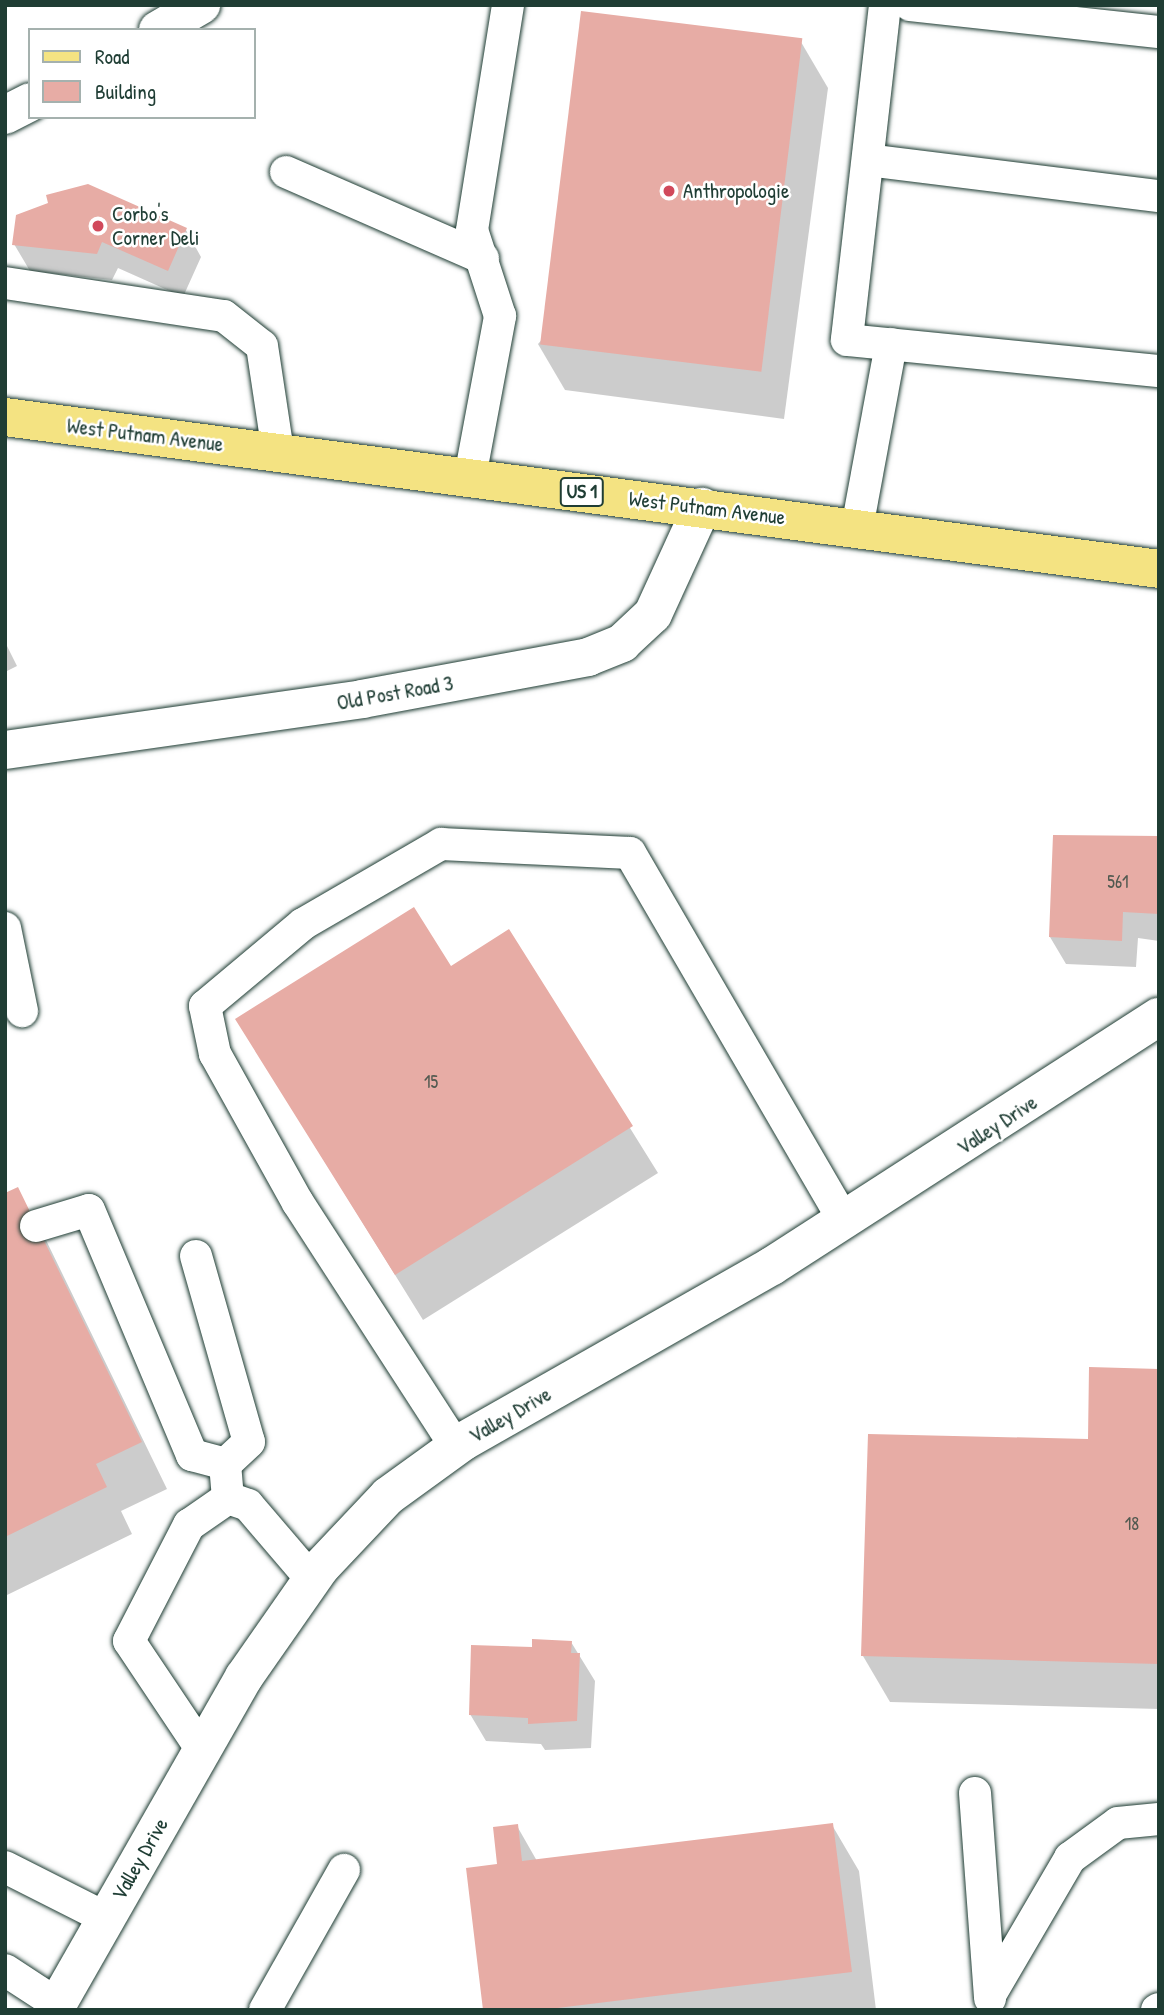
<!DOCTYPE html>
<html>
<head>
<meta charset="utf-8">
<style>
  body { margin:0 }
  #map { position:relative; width:1164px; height:2015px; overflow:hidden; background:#fff; font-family:"Patrick Hand",sans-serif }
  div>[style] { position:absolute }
  .shadow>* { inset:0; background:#0003 }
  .building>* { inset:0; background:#e7aca5; transform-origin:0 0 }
  .roads { filter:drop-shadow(0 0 2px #1f3d34) drop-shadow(0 0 2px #1f3d34) }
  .service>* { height:32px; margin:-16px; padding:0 16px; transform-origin:16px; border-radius:16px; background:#fff }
  .minor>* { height:38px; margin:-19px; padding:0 19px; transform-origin:19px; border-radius:19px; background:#fff }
  .primary>* { height:38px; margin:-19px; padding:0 19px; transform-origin:19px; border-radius:19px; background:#f4e382 }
  .dots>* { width:19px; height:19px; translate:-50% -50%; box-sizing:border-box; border:4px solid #fff; border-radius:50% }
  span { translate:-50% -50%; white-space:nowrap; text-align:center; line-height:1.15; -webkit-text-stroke:5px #fff; paint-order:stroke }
  .number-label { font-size:18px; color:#515950 }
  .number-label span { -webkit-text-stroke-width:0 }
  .shield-label span { padding:2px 5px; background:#fff; border:2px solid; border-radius:5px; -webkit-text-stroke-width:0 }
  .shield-label { font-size:19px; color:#1f3d34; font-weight:700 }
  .poi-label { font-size:21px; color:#1f3d34 }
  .left { translate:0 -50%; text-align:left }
  .street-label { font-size:21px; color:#1f3d34 }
  .frame { position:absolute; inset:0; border:7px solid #1f3d34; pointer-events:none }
  .legend { position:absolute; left:28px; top:28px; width:228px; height:91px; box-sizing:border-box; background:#fff; border:2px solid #a5b1ae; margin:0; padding:9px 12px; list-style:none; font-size:21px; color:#1f3d34 }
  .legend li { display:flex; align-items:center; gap:14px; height:35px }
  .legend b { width:35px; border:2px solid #a5b1ae }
</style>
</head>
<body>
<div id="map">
  <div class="shadow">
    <i style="clip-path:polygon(801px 42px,828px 88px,784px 419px,565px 390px,538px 344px)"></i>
    <i style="clip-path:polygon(186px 230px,201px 257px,183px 297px,118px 268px,112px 280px,30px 271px,14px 244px)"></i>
    <i style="clip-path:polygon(5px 642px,17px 666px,5px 672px)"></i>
    <i style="clip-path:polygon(1159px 839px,1159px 941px,1138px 938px,1136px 967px,1066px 964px,1050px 937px)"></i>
    <i style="clip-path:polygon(508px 932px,658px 1173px,423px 1320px,237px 1020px,450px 968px)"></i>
    <i style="clip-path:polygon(5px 1195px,44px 1236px,167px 1489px,121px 1511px,132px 1534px,5px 1596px)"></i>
    <i style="clip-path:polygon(1159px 1371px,1159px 1709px,890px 1702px,863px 1656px)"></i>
    <i style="clip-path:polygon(571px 1642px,595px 1681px,591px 1748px,545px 1750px,541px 1744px,486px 1741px,470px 1714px,533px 1649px)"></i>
    <i style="clip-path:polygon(832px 1825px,859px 1871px,876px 2010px,485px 2010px,499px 1866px,517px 1826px,537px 1861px)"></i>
  </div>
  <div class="building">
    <i style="left:581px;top:11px;width:223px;height:336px;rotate:7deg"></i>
    <i style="clip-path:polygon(88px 184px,187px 228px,168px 271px,102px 242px,97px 254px,12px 245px,16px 215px,48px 203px,46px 195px)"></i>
    <i style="clip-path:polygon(1053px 835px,1159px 836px,1159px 914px,1123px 912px,1122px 941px,1049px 937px)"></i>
    <i style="clip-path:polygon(414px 907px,451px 966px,509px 929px,633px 1126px,395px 1275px,235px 1019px)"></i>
    <i style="clip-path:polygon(18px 1187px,142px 1442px,96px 1464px,107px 1487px,5px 1537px,5px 1193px)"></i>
    <i style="clip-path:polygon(1089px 1367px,1159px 1369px,1159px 1664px,861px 1656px,868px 1434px,1088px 1439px)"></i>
    <i style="clip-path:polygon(532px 1639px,572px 1641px,571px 1653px,580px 1653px,577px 1721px,528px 1724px,528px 1718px,469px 1715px,471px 1645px,532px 1647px)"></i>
    <i style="clip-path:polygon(833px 1823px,852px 1972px,541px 2010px,483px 2010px,466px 1868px,497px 1864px,493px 1827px,518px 1824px,522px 1861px)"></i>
  </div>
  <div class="roads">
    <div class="service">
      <i style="left:885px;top:5px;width:337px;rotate:96.5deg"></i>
      <i style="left:847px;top:340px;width:314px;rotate:5.7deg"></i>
      <i style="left:910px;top:5px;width:250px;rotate:6.2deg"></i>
      <i style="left:868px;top:160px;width:293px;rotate:7.1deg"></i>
      <i style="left:286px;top:172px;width:215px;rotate:23.6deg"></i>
      <i style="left:5px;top:283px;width:221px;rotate:8.6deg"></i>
      <i style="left:224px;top:316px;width:48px;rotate:38.3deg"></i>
      <i style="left:262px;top:346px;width:107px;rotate:81.4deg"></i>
      <i style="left:470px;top:477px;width:164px;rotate:-79.4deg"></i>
      <i style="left:500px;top:316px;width:90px;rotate:-108deg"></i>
      <i style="left:472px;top:230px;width:228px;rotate:-80.9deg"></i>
      <i style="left:857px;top:528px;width:187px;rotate:-79.5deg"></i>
      <i style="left:5px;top:928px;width:85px;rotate:78.4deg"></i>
      <i style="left:36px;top:1226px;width:55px;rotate:-16.8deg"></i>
      <i style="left:89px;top:1210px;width:266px;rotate:67.2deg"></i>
      <i style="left:192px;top:1455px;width:34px;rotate:15deg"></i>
      <i style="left:225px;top:1464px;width:34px;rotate:85deg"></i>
      <i style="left:196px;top:1256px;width:193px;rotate:74.1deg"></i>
      <i style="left:249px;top:1442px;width:33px;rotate:137deg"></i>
      <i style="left:456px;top:1447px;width:291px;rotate:-122.9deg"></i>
      <i style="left:298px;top:1203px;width:171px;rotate:-119.1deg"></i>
      <i style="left:215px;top:1054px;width:49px;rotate:-101.8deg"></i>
      <i style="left:205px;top:1006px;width:128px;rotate:-39.9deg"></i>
      <i style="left:303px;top:924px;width:160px;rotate:-30.1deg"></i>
      <i style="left:441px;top:844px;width:189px;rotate:2.7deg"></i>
      <i style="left:630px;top:853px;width:426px;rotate:59.8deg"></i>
      <i style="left:228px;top:1498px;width:21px;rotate:19deg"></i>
      <i style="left:248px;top:1505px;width:99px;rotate:49.5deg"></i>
      <i style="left:202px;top:1750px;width:131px;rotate:-123.8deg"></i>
      <i style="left:129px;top:1641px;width:131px;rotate:-62.7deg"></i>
      <i style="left:189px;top:1525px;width:47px;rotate:-34.7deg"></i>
      <i style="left:975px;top:1793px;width:206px;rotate:85.8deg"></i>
      <i style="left:5px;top:1867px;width:113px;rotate:26.8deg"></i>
      <i style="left:5px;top:1970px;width:62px;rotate:33.2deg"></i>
      <i style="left:990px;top:1995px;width:159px;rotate:-59.7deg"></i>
      <i style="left:1070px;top:1858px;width:59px;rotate:-36.1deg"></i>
      <i style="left:1118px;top:1823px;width:41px;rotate:-5.6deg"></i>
      <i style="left:265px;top:2010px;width:161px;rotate:-60.6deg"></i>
      <i style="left:1157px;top:2010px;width:2px;rotate:-27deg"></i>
    </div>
    <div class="minor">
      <i style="left:158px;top:30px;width:50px;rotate:-30.2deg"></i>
      <i style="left:5px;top:115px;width:28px;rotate:-27deg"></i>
      <i style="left:5px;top:750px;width:361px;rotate:-8.1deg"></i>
      <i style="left:362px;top:699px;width:230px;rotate:-10.5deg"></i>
      <i style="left:588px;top:657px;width:37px;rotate:-22deg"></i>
      <i style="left:622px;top:643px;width:42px;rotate:-43.1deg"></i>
      <i style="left:653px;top:614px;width:118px;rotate:-65.4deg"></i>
      <i style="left:54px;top:2010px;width:383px;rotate:-60.3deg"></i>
      <i style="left:244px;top:1677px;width:133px;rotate:-55.1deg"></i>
      <i style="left:320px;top:1568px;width:99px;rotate:-46.6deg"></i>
      <i style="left:388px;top:1496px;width:94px;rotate:-35.9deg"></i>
      <i style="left:464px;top:1441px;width:354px;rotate:-29.6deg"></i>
      <i style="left:772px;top:1266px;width:460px;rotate:-32.8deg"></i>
    </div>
    <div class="primary">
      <i style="left:5px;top:417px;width:1164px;rotate:7.5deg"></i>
    </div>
  </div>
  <div class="dots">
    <i style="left:669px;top:191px;background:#d1495b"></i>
    <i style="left:98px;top:226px;background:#d1495b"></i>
  </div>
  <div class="number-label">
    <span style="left:1118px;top:882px">561</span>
    <span style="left:431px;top:1082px">15</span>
    <span style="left:1132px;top:1524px">18</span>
  </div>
  <div class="shield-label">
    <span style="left:582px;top:492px">US 1</span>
  </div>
  <div class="poi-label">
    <span class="left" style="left:683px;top:191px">Anthropologie</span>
    <span class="left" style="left:112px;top:226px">Corbo's<br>Corner Deli</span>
  </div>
  <div class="street-label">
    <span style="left:145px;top:435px;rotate:7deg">West Putnam Avenue</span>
    <span style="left:707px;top:508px;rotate:7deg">West Putnam Avenue</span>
    <span style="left:395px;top:693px;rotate:-10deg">Old Post Road 3</span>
    <span style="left:997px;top:1125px;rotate:-33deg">Valley Drive</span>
    <span style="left:510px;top:1415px;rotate:-30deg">Valley Drive</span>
    <span style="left:140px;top:1859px;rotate:-60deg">Valley Drive</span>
  </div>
  <div class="frame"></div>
  <ul class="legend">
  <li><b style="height:9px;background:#f4e382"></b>Road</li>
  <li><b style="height:19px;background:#e7aca5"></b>Building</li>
  </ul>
</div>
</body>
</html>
